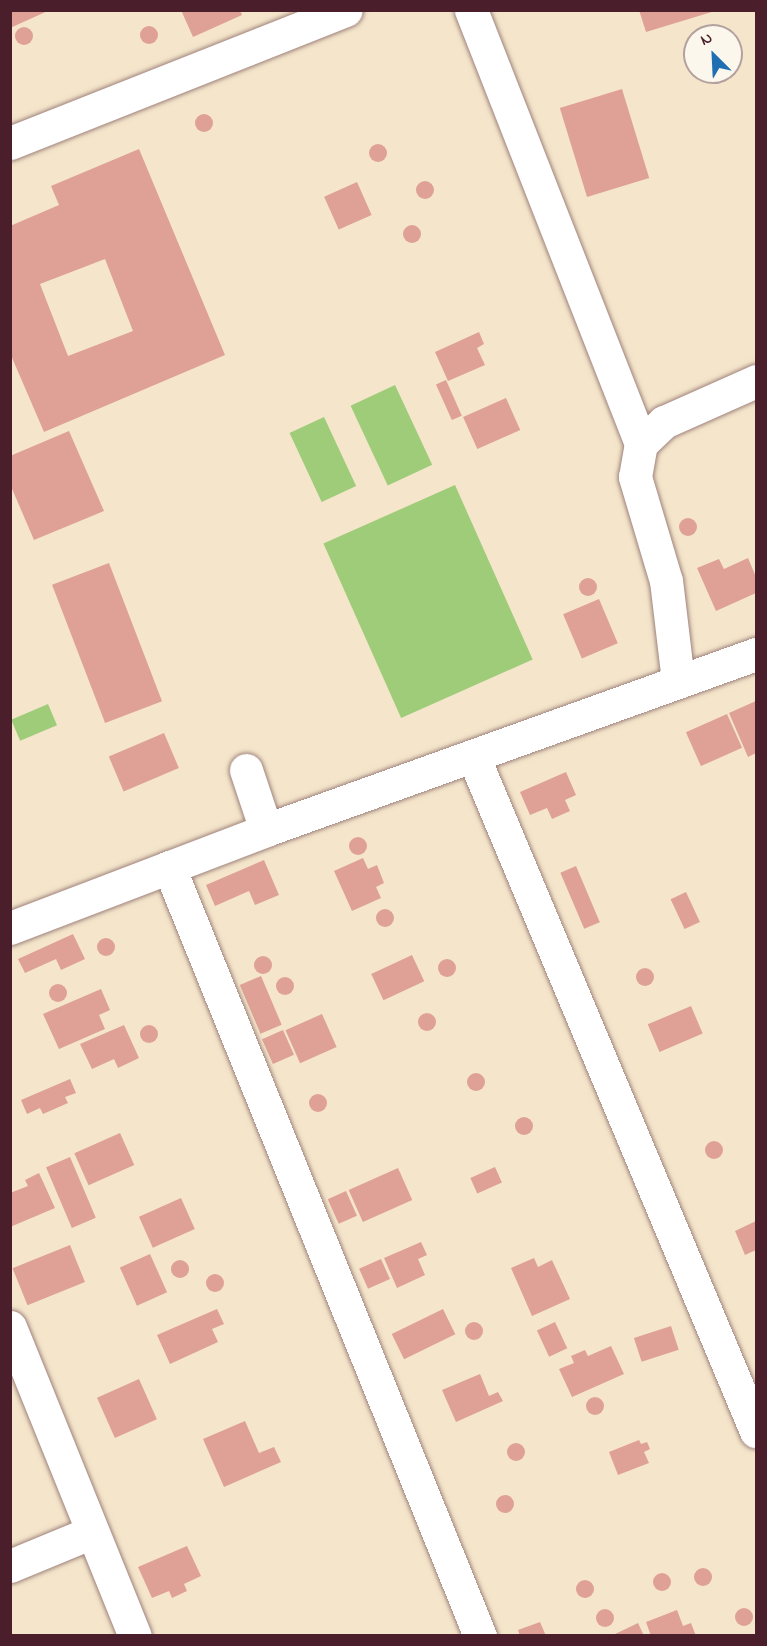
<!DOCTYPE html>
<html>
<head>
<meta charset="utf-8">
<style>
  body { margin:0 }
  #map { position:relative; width:767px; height:1646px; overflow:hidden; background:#f4e5cb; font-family:"Indie Flower",sans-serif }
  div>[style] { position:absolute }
  .green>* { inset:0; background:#9ecc79; transform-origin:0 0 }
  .building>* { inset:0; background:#dfa196; transform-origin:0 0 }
  .round { border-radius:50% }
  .roads { filter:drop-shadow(0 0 2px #9f827b) drop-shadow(0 0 2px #9f827b) }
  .minor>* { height:33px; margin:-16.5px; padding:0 16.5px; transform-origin:16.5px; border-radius:16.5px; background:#fff }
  span { translate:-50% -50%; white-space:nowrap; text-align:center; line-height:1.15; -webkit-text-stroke:5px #fbf7ec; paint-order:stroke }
  .frame { position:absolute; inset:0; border:12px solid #4a1f2b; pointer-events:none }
  .north { position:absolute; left:683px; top:24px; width:60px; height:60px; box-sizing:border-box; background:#fbf7ec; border:2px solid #b4a19f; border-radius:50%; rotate:336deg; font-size:16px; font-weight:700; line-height:24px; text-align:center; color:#4a1f2b }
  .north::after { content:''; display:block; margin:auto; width:21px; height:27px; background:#1f6fb2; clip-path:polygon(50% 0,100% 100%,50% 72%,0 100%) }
</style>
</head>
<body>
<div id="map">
  <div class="green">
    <i style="left:395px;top:385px;width:88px;height:49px;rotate:65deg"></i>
    <i style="left:324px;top:417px;width:76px;height:38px;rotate:65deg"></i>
    <i style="left:455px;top:485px;width:191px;height:144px;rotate:66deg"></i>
    <i style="left:48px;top:704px;width:23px;height:40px;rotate:67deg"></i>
  </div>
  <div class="building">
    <i style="clip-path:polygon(10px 10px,50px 10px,10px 28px)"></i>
    <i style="clip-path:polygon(181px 10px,240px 10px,242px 15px,193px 37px)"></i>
    <i style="clip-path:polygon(639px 10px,715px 10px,715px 11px,646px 32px)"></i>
    <i class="round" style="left:140px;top:26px;width:18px;height:18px"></i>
    <i class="round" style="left:15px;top:27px;width:18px;height:18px"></i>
    <i style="left:622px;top:89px;width:93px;height:65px;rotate:73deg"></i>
    <i class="round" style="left:195px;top:114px;width:18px;height:18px"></i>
    <i class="round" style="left:369px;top:144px;width:18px;height:18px"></i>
    <i style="clip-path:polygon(evenodd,139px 149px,225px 355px,44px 432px,10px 353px,10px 226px,59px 205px,51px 186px,139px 149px,105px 259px,133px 331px,68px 356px,40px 284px,105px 259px)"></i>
    <i class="round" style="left:416px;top:181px;width:18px;height:18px"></i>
    <i style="left:357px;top:182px;width:36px;height:36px;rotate:66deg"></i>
    <i class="round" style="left:403px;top:225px;width:18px;height:18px"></i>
    <i style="clip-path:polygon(479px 332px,484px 344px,477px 348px,485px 365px,448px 381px,435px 352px)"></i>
    <i style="left:446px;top:380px;width:39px;height:11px;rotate:66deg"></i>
    <i style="left:506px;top:398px;width:35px;height:47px;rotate:66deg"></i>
    <i style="clip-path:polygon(69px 431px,104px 511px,34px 540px,10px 484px,10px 456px)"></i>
    <i class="round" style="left:679px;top:518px;width:18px;height:18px"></i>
    <i style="clip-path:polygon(748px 558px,756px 577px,756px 593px,716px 611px,697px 568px,719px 559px,724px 569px)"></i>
    <i style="left:109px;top:563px;width:148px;height:61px;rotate:69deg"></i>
    <i class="round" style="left:579px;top:578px;width:18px;height:18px"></i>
    <i style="left:599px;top:599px;width:48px;height:39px;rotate:67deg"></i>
    <i style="clip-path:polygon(756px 701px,756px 753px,748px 757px,729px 713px)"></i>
    <i style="left:727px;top:714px;width:37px;height:45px;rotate:66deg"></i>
    <i style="left:164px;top:733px;width:38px;height:60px;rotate:67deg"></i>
    <i style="clip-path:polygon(566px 772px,576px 795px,565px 800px,570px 811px,552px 819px,547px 808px,530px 815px,520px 792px)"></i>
    <i class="round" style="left:349px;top:837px;width:18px;height:18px"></i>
    <i style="clip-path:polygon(363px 858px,368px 869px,377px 865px,384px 883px,376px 887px,381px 898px,352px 911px,334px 871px)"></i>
    <i style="clip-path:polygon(264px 860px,279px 895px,255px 905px,249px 891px,215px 906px,206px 885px)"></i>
    <i style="left:576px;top:866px;width:61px;height:17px;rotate:67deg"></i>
    <i style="left:686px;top:892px;width:33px;height:17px;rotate:65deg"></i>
    <i class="round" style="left:376px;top:909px;width:18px;height:18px"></i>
    <i style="clip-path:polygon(73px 934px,85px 959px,61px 970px,56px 959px,25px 973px,18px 959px)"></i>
    <i class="round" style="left:97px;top:938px;width:18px;height:18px"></i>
    <i style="left:412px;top:955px;width:29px;height:45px;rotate:65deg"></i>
    <i class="round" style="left:254px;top:956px;width:18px;height:18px"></i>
    <i class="round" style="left:438px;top:959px;width:18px;height:18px"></i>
    <i class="round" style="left:636px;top:968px;width:18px;height:18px"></i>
    <i style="left:261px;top:976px;width:53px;height:23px;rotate:67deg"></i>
    <i class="round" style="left:276px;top:977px;width:18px;height:18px"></i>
    <i class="round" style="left:49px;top:984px;width:18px;height:18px"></i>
    <i style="clip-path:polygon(101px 989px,110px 1010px,99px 1015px,105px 1029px,59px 1049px,43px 1014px)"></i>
    <i style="left:691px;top:1006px;width:30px;height:47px;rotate:67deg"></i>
    <i class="round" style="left:418px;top:1013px;width:18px;height:18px"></i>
    <i style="left:322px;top:1014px;width:36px;height:40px;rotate:66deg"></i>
    <i style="clip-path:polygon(124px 1025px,139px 1058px,118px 1068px,114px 1059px,92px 1069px,80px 1044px)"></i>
    <i class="round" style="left:140px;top:1025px;width:18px;height:18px"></i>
    <i style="left:283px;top:1030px;width:27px;height:23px;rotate:66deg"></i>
    <i class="round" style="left:467px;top:1073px;width:18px;height:18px"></i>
    <i style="clip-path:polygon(70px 1079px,76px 1093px,65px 1097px,68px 1103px,43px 1114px,40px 1108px,27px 1114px,21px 1100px)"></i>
    <i class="round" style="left:309px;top:1094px;width:18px;height:18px"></i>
    <i class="round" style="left:515px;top:1117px;width:18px;height:18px"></i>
    <i style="left:120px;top:1133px;width:35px;height:50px;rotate:66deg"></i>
    <i class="round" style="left:705px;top:1141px;width:18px;height:18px"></i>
    <i style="left:70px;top:1157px;width:66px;height:26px;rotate:67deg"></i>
    <i style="left:495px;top:1167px;width:17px;height:27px;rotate:66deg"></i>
    <i style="left:398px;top:1168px;width:35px;height:54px;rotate:66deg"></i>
    <i style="clip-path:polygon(39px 1173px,55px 1208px,10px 1227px,10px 1193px,28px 1186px,25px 1180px)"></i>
    <i style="left:346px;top:1191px;width:27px;height:20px;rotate:66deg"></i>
    <i style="left:181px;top:1198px;width:34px;height:46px;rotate:66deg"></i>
    <i style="clip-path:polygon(756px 1221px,756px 1250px,745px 1255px,735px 1231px)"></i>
    <i style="clip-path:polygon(421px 1242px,427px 1255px,418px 1259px,425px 1275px,397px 1288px,384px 1258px)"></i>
    <i style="left:70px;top:1245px;width:40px;height:62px;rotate:68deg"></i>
    <i style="left:150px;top:1254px;width:42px;height:33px;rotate:66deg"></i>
    <i style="clip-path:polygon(534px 1258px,538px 1267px,552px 1260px,570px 1299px,532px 1316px,511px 1268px)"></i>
    <i style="left:381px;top:1259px;width:22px;height:24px;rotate:66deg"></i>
    <i class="round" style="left:171px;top:1260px;width:18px;height:18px"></i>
    <i class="round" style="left:206px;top:1274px;width:18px;height:18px"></i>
    <i style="clip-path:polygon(217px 1309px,224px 1324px,212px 1329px,218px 1342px,170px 1364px,157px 1335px)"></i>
    <i style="left:443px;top:1309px;width:28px;height:57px;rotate:64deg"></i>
    <i style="left:555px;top:1322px;width:29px;height:20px;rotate:65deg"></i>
    <i class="round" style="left:465px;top:1322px;width:18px;height:18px"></i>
    <i style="left:671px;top:1326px;width:25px;height:39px;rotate:72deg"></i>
    <i style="clip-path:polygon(611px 1346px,624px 1374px,572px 1397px,559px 1369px,574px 1363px,571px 1356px,585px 1350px,588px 1356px)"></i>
    <i style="clip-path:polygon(480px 1374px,489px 1396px,498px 1392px,503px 1401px,456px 1422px,442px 1390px)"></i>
    <i style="left:139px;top:1379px;width:44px;height:46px;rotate:66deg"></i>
    <i class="round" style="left:586px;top:1397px;width:18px;height:18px"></i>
    <i style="clip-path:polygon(245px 1421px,259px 1453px,274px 1447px,281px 1462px,224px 1487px,203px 1439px)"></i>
    <i style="clip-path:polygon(639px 1440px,641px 1444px,647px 1442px,650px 1449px,644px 1452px,649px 1463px,618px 1475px,609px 1452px)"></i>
    <i class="round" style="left:507px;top:1443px;width:18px;height:18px"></i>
    <i class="round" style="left:496px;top:1495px;width:18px;height:18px"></i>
    <i style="clip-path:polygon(187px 1546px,201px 1576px,184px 1584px,187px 1591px,172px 1598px,169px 1591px,152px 1598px,138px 1567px)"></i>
    <i class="round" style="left:694px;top:1568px;width:18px;height:18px"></i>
    <i class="round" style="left:653px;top:1573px;width:18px;height:18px"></i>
    <i class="round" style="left:576px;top:1580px;width:18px;height:18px"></i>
    <i class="round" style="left:735px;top:1608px;width:18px;height:18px"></i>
    <i class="round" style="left:596px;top:1609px;width:18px;height:18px"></i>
    <i style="clip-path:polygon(677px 1610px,683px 1626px,691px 1623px,696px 1636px,651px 1636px,646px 1622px)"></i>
    <i style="clip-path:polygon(540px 1622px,546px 1636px,520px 1636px,518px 1630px)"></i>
    <i style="clip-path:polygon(638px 1623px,644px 1636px,611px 1636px)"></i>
  </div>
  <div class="roads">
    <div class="minor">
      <i style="left:471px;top:10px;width:466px;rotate:68.6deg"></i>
      <i style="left:10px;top:143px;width:361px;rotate:-21.6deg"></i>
      <i style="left:678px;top:681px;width:101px;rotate:-96.8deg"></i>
      <i style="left:666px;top:581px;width:109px;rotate:-106.6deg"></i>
      <i style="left:635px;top:477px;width:34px;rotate:-80deg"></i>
      <i style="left:641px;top:444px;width:32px;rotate:-44deg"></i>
      <i style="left:664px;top:422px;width:101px;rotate:-24deg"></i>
      <i style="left:474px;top:758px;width:730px;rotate:67.27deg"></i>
      <i style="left:246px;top:770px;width:63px;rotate:71.6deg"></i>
      <i style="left:169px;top:867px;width:830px;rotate:67.98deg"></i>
      <i style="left:10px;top:928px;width:274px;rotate:-20.9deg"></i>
      <i style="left:266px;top:830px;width:521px;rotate:-19.76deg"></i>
      <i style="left:10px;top:1327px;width:333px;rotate:68deg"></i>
      <i style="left:10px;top:1566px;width:89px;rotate:-22.5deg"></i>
    </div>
  </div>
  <div class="frame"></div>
  <div class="north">N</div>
</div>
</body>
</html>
